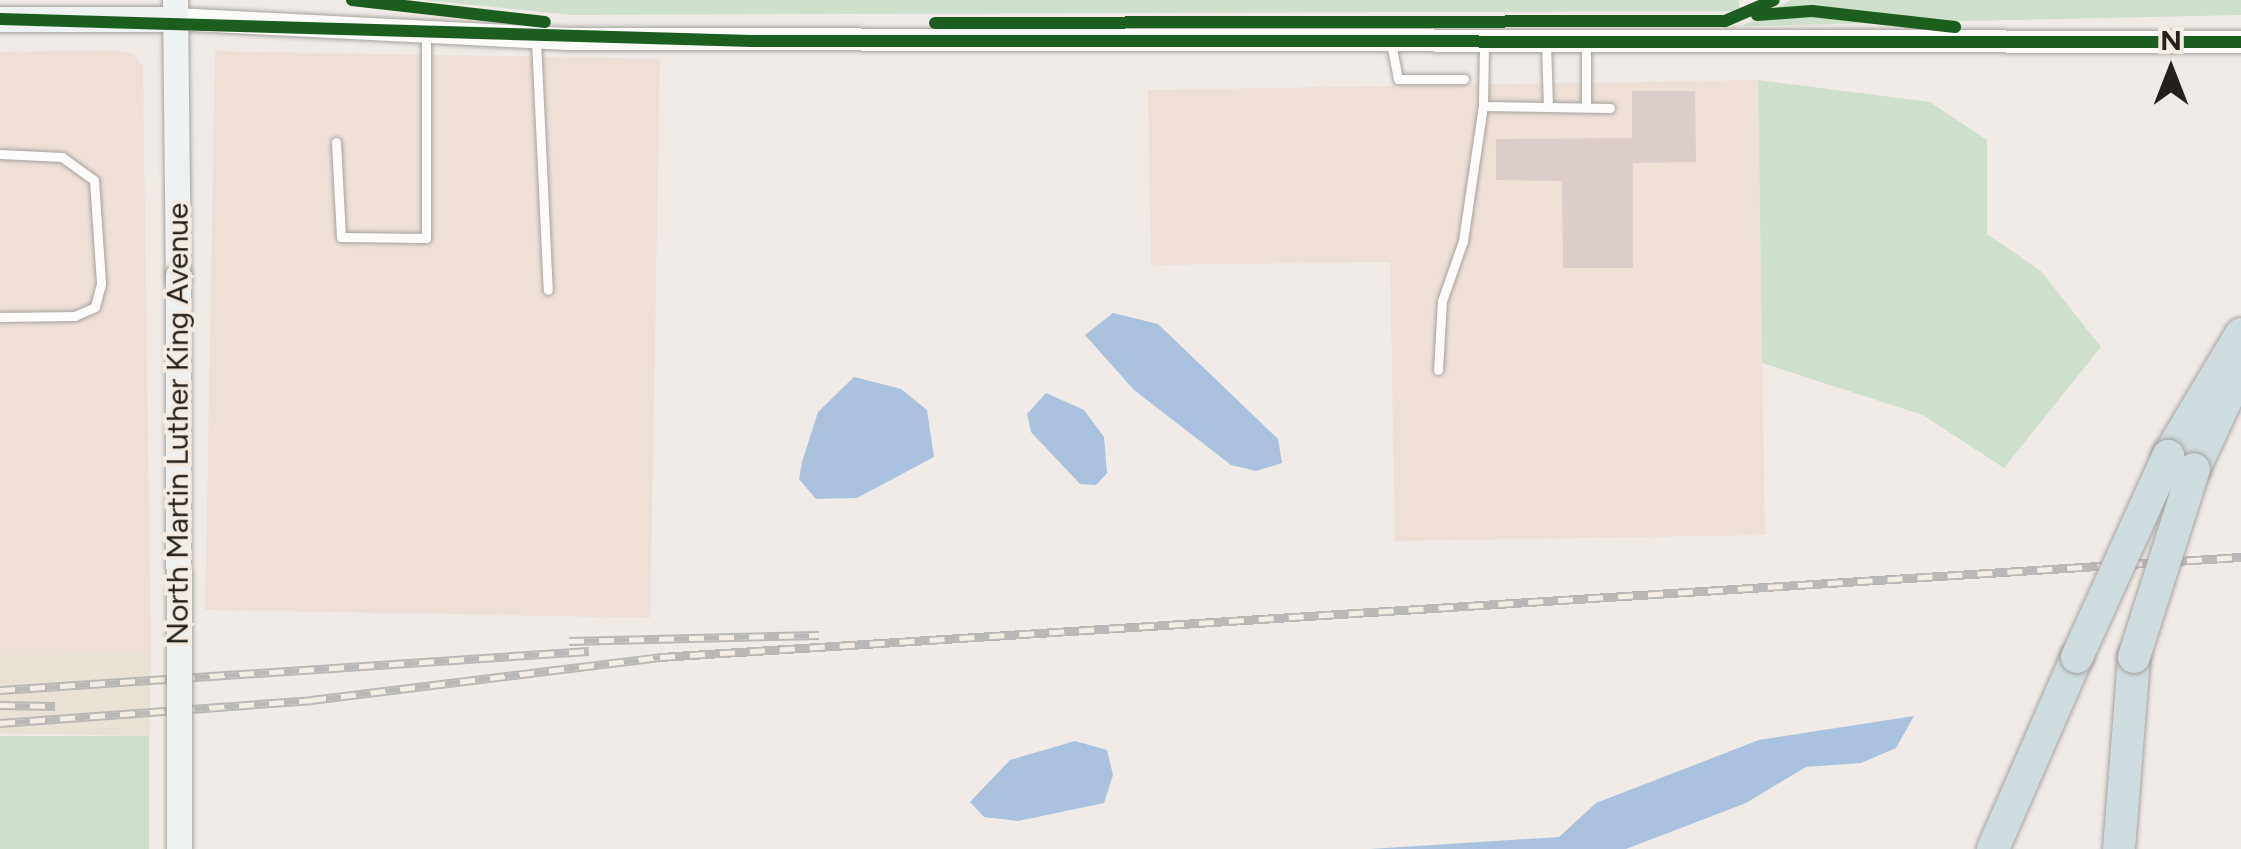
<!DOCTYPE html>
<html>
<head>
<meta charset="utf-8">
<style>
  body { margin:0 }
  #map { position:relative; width:2241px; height:849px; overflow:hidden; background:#f0ebe6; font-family:Figtree,sans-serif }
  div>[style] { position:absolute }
  .industrial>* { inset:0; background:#efe0d7; transform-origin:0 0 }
  .built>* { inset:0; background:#eae1d5; transform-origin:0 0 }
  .green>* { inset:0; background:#cee0cc; transform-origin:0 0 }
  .water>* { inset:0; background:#aac2de }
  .building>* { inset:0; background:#dbcdc9 }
  .roads { filter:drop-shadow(0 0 2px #a6a29e) drop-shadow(0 0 2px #a6a29e) }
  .service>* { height:9px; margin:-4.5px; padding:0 4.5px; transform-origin:4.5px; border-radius:4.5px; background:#fdfcfb }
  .tertiary>* { height:22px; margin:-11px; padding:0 11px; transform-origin:11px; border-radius:11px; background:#fdfcfb }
  .secondary>* { height:25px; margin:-12.5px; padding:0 12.5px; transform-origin:12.5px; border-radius:12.5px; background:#eef2f3 }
  .motorway>* { height:32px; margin:-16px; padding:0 16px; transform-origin:16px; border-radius:16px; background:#cedbdf }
  .rail>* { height:9px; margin-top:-4.5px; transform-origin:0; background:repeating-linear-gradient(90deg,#f4ece2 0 15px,#bab9b7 0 30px); box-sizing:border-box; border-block:2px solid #bab9b7 }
  .bridges { filter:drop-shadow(0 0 2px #a6a29e) drop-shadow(0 0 2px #a6a29e) }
  .secondary-bridge>* { height:25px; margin:-12.5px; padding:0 12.5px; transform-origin:12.5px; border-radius:12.5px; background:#eef2f3 }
  .motorway-bridge>* { height:32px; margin:-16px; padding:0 16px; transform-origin:16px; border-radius:16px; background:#cedbdf }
  .cycleway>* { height:12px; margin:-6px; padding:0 6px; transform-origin:6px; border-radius:6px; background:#1b5e20 }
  span { translate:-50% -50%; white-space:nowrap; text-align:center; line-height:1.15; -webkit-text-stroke:8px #f4ece2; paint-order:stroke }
  .street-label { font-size:30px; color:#24211d }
  .north { position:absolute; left:2121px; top:20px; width:100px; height:100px; -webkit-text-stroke:8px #f4ece2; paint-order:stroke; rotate:0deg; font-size:28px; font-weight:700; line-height:40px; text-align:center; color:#24211d }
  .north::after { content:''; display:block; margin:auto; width:35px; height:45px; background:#24211d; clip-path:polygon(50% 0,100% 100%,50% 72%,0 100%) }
</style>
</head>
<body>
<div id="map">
  <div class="industrial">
    <i style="left:215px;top:51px;width:445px;height:559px;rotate:1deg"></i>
    <i style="clip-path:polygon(0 52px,112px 50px,134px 54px,143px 67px,151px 652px,0 661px)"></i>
    <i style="clip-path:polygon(1758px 80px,1765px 535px,1395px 541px,1390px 262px,1151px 265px,1148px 90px)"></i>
  </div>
  <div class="built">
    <i style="left:151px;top:652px;width:84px;height:151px;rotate:91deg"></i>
  </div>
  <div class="green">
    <i style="clip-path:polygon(423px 0,1739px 0,1740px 11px,571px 15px)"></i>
    <i style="clip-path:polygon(1791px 0,2241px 0,2241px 15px,1742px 26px)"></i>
    <i style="clip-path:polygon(1758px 80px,1930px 102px,1987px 140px,1987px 234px,2041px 271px,2101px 347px,2004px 468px,1923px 415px,1762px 363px)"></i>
    <i style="left:149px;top:736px;width:113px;height:149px;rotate:90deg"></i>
  </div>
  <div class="water">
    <i style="clip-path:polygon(1113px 313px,1158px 324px,1278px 439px,1282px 463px,1256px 471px,1231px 465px,1134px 390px,1085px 335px)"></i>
    <i style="clip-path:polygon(854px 377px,901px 389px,927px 410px,934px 457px,857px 498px,816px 499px,799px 479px,802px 462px,818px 412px)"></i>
    <i style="clip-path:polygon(1046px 393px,1084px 410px,1104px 437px,1107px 473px,1096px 485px,1080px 484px,1031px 432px,1027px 414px)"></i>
    <i style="clip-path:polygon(1914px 716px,1896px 748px,1861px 763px,1806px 767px,1746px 803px,1626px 849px,1370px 849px,1559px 837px,1596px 803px,1759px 740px)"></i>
    <i style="clip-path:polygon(1075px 741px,1107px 750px,1113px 775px,1104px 803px,1018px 821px,984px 817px,970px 802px,1010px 760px)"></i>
  </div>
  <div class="building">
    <i style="clip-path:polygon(1632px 91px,1695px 91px,1696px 162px,1633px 163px,1633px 268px,1563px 268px,1562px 181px,1496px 180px,1496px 139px,1632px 138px)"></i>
  </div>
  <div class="roads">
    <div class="service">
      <i style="left:536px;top:40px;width:250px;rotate:87.3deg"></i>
      <i style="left:1391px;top:43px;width:37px;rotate:79deg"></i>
      <i style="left:1398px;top:79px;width:66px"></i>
      <i style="left:1484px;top:43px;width:63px;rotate:90.9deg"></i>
      <i style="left:1483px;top:106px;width:127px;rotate:0.9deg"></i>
      <i style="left:1546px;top:43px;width:64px;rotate:88.2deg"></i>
      <i style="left:1586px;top:107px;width:64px;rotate:-90deg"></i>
      <i style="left:336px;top:142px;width:95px;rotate:87deg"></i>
      <i style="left:341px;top:237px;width:85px;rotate:0.7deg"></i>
      <i style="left:426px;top:238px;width:204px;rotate:-90deg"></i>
      <i style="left:0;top:154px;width:62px;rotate:2.8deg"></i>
      <i style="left:62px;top:157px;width:39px;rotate:36deg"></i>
      <i style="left:94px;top:180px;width:104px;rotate:86.1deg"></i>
      <i style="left:101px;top:284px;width:24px;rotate:105deg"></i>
      <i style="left:95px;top:307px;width:22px;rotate:156deg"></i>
      <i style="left:75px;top:316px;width:75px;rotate:179.2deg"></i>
      <i style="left:1438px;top:370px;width:69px;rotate:-86.7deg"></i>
      <i style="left:1442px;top:301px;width:64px;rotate:-70.7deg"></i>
      <i style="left:1463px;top:241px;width:136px;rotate:-81.6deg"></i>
    </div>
    <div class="tertiary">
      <i style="left:175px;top:19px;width:393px;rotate:2.9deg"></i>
      <i style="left:567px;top:39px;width:1674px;rotate:0.1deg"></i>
    </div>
    <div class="secondary">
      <i style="left:175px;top:0;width:275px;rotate:89.4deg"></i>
      <i style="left:0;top:19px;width:175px"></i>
    </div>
    <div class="motorway">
      <i style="left:2168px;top:456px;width:142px;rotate:-59.1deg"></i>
      <i style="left:2194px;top:469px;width:107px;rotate:-65.1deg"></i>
      <i style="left:1993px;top:849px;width:210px;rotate:-66.4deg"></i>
      <i style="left:2119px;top:849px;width:193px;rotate:-85.5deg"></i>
    </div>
  </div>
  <div class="rail">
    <i style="left:569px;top:641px;width:250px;rotate:-1.4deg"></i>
    <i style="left:0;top:690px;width:590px;rotate:-3.79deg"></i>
    <i style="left:0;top:705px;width:55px;rotate:1deg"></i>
    <i style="left:0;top:723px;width:312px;rotate:-4.2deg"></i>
    <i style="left:311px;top:700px;width:352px;rotate:-7deg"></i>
    <i style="left:660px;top:657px;width:1584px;rotate:-3.62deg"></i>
  </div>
  <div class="bridges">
    <div class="secondary-bridge">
      <i style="left:178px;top:275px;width:574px;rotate:89.9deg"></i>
    </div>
    <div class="motorway-bridge">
      <i style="left:2077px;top:657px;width:221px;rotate:-65.6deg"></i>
      <i style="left:2134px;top:657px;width:197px;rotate:-72.3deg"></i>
    </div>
  </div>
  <div class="cycleway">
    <i style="left:352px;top:0;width:194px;rotate:6.5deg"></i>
    <i style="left:1757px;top:15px;width:55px;rotate:-4.2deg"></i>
    <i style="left:1812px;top:11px;width:144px;rotate:6.4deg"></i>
    <i style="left:0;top:19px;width:752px;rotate:1.68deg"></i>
    <i style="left:752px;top:41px;width:1489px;rotate:0.04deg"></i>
    <i style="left:935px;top:23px;width:790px;rotate:-0.15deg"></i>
    <i style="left:1725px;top:21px;width:53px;rotate:-23.2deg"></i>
  </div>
  <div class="street-label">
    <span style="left:178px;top:424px;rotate:-90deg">North Martin Luther King Avenue</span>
  </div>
  <div class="north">N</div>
</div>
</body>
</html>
